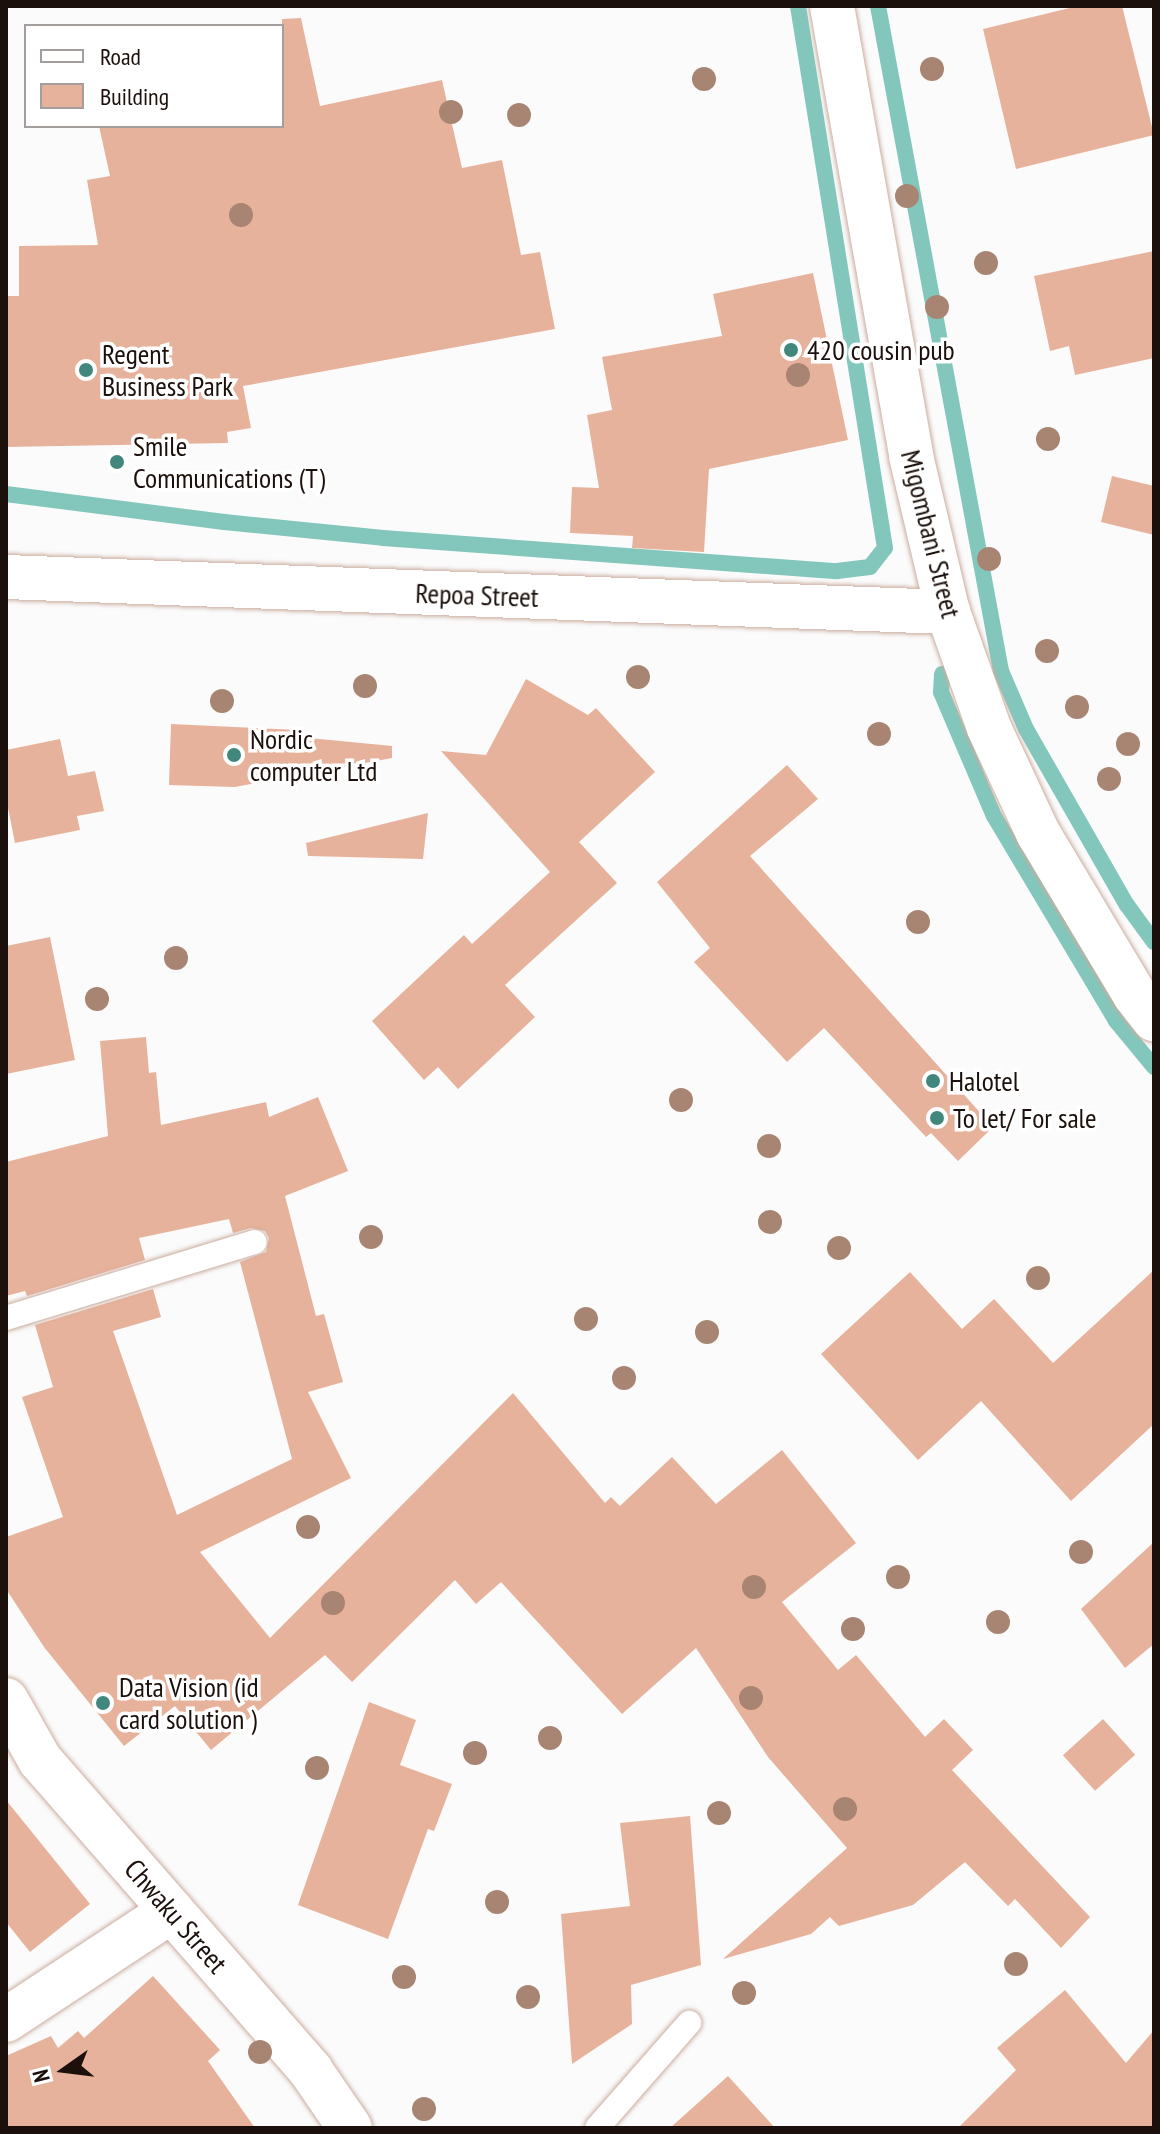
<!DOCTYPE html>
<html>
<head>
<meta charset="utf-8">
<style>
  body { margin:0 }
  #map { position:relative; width:1160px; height:2134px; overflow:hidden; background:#fbfbfb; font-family:"PT Sans Narrow",sans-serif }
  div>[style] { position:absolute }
  .stream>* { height:16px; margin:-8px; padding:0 8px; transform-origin:8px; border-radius:8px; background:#83c7bc }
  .building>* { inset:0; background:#e7b29b; transform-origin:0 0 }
  .roads { filter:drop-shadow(0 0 2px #cbac9e) drop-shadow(0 0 2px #cbac9e) }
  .lane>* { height:24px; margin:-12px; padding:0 12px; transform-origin:12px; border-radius:12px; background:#fff }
  .street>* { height:44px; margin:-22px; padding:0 22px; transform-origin:22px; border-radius:22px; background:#fff }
  .secondary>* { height:44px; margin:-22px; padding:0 22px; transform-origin:22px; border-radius:22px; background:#fff }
  .trees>* { width:24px; height:24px; margin:-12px; border-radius:50%; background:#a88572 }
  .dots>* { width:22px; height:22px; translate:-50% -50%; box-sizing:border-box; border:4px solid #fff; border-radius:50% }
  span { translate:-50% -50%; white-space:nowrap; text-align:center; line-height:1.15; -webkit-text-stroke:7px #fff; paint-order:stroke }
  .poi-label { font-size:28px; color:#1b100b }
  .left { translate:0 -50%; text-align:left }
  .street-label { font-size:28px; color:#1b100b }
  .frame { position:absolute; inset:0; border:8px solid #1b100b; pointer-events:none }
  .legend { position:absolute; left:24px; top:24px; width:260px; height:104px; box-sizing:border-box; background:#fff; border:2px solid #a49f9d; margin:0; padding:10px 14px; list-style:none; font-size:24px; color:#1b100b }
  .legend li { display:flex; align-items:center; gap:16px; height:40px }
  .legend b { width:40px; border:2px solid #a49f9d }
  .north { position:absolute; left:24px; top:2030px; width:80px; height:80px; -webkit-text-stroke:6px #fff; paint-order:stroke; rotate:256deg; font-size:22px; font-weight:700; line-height:32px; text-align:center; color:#1b100b }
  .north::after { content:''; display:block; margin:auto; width:28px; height:36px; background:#1b100b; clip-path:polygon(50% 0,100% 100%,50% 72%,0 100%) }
</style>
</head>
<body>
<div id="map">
  <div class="stream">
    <i style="left:878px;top:6px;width:676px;rotate:79.52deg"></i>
    <i style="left:1001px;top:671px;width:63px;rotate:66.7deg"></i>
    <i style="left:1026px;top:729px;width:203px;rotate:60.2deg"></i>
    <i style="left:1127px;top:905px;width:46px;rotate:53.9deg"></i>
    <i style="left:6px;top:494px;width:220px;rotate:7.3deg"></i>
    <i style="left:224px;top:522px;width:160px;rotate:5.7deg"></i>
    <i style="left:383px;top:538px;width:455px;rotate:4.2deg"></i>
    <i style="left:837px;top:571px;width:33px;rotate:-7deg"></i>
    <i style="left:870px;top:567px;width:24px;rotate:-52deg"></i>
    <i style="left:885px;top:548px;width:549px;rotate:-99.12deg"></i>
    <i style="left:942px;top:674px;width:18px;rotate:93deg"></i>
    <i style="left:941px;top:692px;width:135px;rotate:66.9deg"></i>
    <i style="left:994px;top:816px;width:239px;rotate:59.2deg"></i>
    <i style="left:1116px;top:1021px;width:60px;rotate:50.4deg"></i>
  </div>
  <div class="building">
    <i style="clip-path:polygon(1078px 6px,1122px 6px,1154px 135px,1016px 169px,983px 29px)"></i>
    <i style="clip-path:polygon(301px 18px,320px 106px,442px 80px,462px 168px,502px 160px,521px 255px,540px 252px,555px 329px,243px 386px,251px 428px,227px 432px,228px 443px,6px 447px,6px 296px,19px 296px,19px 246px,98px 245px,87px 180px,110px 176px,99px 126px,282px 126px,282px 19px)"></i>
    <i style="clip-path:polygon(1154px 251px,1154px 358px,1075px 375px,1069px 346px,1050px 351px,1034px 276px)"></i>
    <i style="clip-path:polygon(813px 273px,848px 440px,709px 469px,704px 552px,632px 548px,633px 536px,570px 533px,572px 487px,599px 488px,587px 415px,612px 410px,602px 357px,722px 336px,713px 294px)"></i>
    <i style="clip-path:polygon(1112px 476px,1154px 486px,1154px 535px,1101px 522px)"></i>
    <i style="clip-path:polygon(526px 679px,588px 715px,596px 708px,655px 772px,579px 842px,617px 883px,505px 985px,535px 1017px,458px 1089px,438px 1067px,424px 1080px,372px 1021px,464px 935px,472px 944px,550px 872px,441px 751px,486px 755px)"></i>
    <i style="clip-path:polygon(171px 724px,299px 730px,299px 737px,392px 746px,392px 758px,235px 787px,169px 785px)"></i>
    <i style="clip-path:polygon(60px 739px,68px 776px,95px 771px,104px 811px,77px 816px,80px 830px,15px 843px,6px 798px,6px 750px)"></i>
    <i style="clip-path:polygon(787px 765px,818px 799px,750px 856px,993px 1127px,958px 1161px,931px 1133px,926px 1137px,824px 1028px,787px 1062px,694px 962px,710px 948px,657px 882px)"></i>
    <i style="clip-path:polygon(428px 813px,423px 859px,308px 856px,306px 843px)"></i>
    <i style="clip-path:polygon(50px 937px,75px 1060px,6px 1074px,6px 946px)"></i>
    <i style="clip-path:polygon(146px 1037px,149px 1073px,156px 1072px,161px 1125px,266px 1102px,269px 1117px,318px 1097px,348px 1171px,285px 1196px,316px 1316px,324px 1314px,343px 1382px,308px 1392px,351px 1478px,200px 1552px,270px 1638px,513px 1393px,605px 1503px,611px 1497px,620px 1506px,672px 1457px,716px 1504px,782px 1450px,856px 1543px,782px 1602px,838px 1670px,856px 1655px,925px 1737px,944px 1719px,973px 1750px,952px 1770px,1090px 1917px,1061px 1948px,1015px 1899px,1008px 1906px,965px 1862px,913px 1905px,839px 1926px,830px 1917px,811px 1934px,723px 1959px,847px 1848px,768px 1757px,696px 1648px,622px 1714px,501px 1582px,476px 1604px,455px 1580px,352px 1682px,325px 1655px,211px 1750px,175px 1706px,124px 1746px,44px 1647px,6px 1589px,6px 1537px,63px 1517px,22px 1397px,53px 1387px,35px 1325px,153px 1289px,161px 1317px,113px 1331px,177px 1515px,292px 1459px,240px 1262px,266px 1252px,269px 1238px,265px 1231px,251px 1228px,233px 1233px,229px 1219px,139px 1238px,145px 1260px,27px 1296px,25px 1291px,6px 1296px,6px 1162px,108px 1136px,100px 1041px)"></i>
    <i style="clip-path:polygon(1154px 1270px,1154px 1424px,1071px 1501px,981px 1401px,918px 1460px,821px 1354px,910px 1272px,962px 1329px,994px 1299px,1053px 1363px)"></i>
    <i style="clip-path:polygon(1154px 1542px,1154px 1644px,1125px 1668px,1081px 1609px)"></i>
    <i style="clip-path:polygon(369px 1702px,416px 1720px,400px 1765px,452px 1784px,434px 1831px,428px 1829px,388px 1939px,298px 1905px)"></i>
    <i style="left:1103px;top:1719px;width:48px;height:54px;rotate:48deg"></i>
    <i style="clip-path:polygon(6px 1800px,90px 1904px,30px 1952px,6px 1922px)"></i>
    <i style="clip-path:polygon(690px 1816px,701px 1965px,631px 1985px,632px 2024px,572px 2064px,561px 1914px,630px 1906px,620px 1823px)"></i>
    <i style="clip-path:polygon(153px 1976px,220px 2050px,208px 2061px,255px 2128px,6px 2128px,6px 2056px,51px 2036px,58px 2048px,78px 2031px,84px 2038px)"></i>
    <i style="clip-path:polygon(1065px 1990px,1126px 2063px,1154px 2030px,1154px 2128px,958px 2128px,1016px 2070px,997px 2048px)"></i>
    <i style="clip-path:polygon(728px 2076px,775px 2128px,670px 2128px)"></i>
  </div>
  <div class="roads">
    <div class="lane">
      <i style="left:6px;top:1318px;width:260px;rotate:-17deg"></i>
      <i style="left:597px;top:2128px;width:140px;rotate:-48.8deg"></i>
    </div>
    <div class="street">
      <i style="left:6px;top:2020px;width:198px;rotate:-33.4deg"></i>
    </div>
    <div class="secondary">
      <i style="left:832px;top:6px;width:457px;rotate:80deg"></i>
      <i style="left:911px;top:456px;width:160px;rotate:76.7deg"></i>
      <i style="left:948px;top:612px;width:123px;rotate:70.5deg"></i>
      <i style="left:989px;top:728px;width:116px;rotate:65deg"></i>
      <i style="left:1038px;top:833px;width:189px;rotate:59.1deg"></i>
      <i style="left:1135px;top:995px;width:31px;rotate:52deg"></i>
      <i style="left:6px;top:577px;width:943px;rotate:2.13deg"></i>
      <i style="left:6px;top:1700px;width:69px;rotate:60.5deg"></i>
      <i style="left:40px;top:1760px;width:413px;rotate:48.9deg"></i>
      <i style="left:311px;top:2071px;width:69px;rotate:55.6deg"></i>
    </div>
  </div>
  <div class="trees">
    <i style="left:932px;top:69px"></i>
    <i style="left:704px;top:79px"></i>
    <i style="left:451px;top:112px"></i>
    <i style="left:519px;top:115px"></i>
    <i style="left:907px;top:196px"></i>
    <i style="left:241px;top:215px"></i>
    <i style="left:986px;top:263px"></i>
    <i style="left:937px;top:307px"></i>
    <i style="left:798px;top:375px"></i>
    <i style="left:1048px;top:439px"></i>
    <i style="left:989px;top:559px"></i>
    <i style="left:1047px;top:651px"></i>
    <i style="left:638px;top:677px"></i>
    <i style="left:365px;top:686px"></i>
    <i style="left:222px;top:701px"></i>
    <i style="left:1077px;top:707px"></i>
    <i style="left:879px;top:734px"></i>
    <i style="left:1128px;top:744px"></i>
    <i style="left:1109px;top:779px"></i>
    <i style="left:918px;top:922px"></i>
    <i style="left:176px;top:958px"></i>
    <i style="left:97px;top:999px"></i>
    <i style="left:681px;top:1100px"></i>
    <i style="left:769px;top:1146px"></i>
    <i style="left:770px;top:1222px"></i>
    <i style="left:371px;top:1237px"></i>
    <i style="left:839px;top:1248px"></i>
    <i style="left:1038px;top:1278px"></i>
    <i style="left:586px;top:1319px"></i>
    <i style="left:707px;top:1332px"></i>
    <i style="left:624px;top:1378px"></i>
    <i style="left:308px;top:1527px"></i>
    <i style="left:1081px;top:1552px"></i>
    <i style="left:898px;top:1577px"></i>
    <i style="left:754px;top:1587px"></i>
    <i style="left:333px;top:1603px"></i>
    <i style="left:998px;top:1622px"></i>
    <i style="left:853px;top:1629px"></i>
    <i style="left:751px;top:1698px"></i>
    <i style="left:550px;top:1738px"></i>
    <i style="left:475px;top:1753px"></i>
    <i style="left:317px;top:1768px"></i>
    <i style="left:845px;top:1809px"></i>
    <i style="left:719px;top:1813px"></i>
    <i style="left:497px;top:1902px"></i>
    <i style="left:1016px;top:1964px"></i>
    <i style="left:404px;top:1977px"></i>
    <i style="left:744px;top:1993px"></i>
    <i style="left:528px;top:1997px"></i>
    <i style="left:260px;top:2052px"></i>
    <i style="left:424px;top:2109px"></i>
  </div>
  <div class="dots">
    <i style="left:791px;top:350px;background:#42877d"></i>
    <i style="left:86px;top:370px;background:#42877d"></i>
    <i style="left:117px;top:462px;background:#42877d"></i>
    <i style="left:234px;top:755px;background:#42877d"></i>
    <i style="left:933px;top:1081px;background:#42877d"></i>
    <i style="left:937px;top:1118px;background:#42877d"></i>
    <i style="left:103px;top:1703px;background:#42877d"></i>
  </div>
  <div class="poi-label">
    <span class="left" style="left:807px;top:350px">420 cousin pub</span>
    <span class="left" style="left:102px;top:370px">Regent<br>Business Park</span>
    <span class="left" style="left:133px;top:462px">Smile<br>Communications (T)</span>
    <span class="left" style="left:250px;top:755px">Nordic<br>computer Ltd</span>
    <span class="left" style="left:949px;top:1081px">Halotel</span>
    <span class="left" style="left:953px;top:1118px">To let/ For sale</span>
    <span class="left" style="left:119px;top:1703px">Data Vision (id<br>card solution )</span>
  </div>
  <div class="street-label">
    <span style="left:931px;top:534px;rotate:76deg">Migombani Street</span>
    <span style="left:477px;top:595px;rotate:2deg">Repoa Street</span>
    <span style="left:176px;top:1916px;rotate:49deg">Chwaku Street</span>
  </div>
  <div class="frame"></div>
  <ul class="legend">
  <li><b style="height:10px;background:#fff"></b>Road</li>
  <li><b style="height:22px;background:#e7b29b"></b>Building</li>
  </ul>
  <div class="north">N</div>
</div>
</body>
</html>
